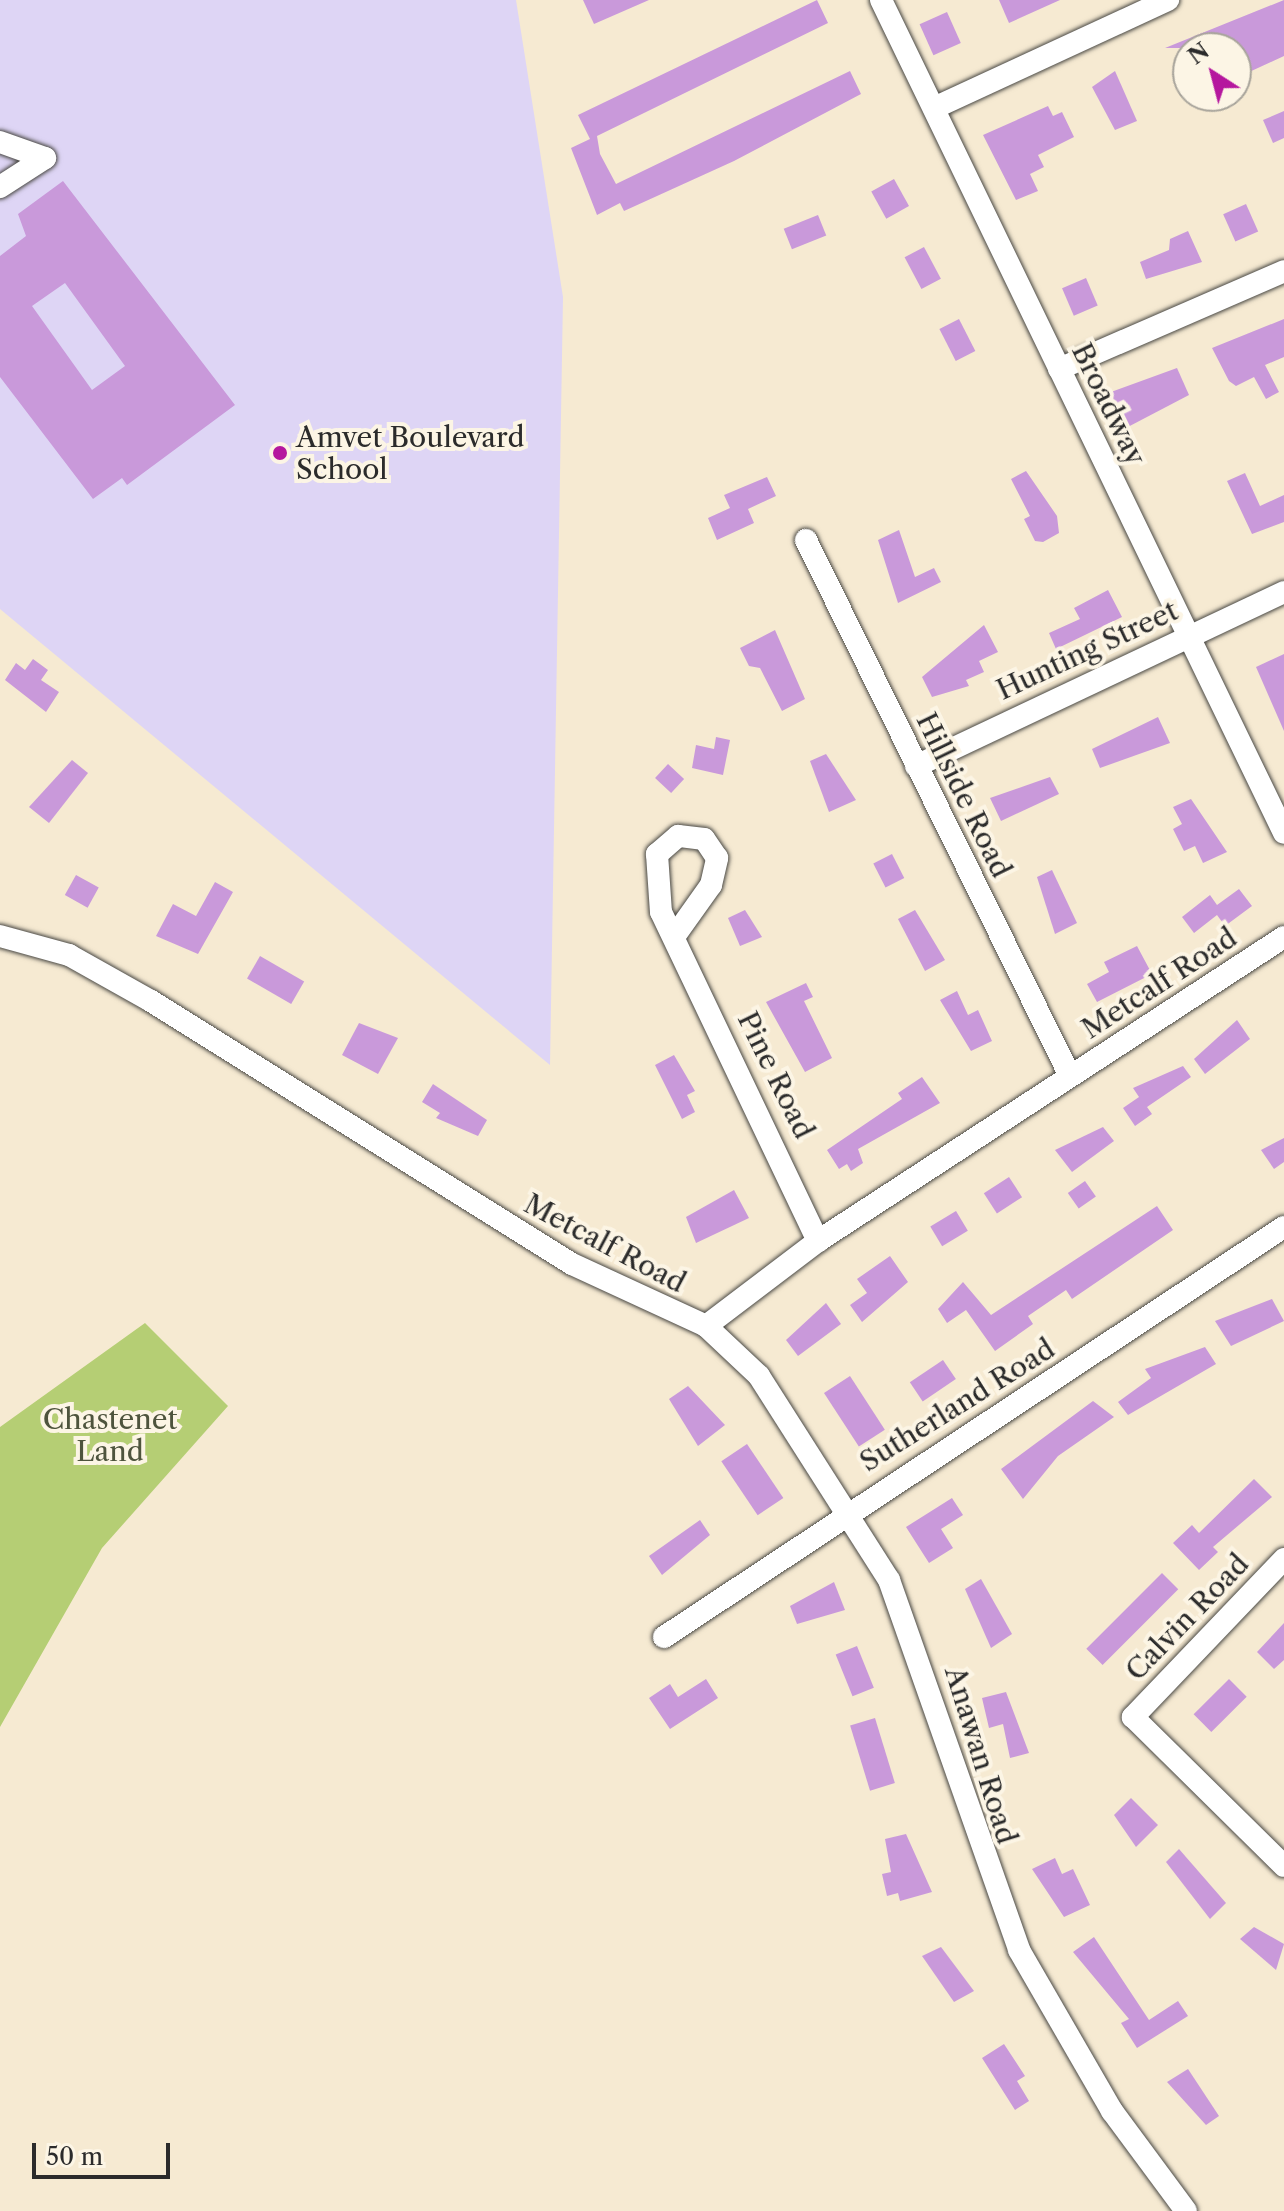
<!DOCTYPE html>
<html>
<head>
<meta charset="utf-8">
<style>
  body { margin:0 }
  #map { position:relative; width:1284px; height:2211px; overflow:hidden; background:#f6ead2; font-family:"Libre Caslon Text",serif }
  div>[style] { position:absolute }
  .built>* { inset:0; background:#ded5f5 }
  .green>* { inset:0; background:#b5ce74 }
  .building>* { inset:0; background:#c999da; transform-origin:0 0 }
  .roads { filter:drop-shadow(0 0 2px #494844) drop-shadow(0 0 2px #494844) }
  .minor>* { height:22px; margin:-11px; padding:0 11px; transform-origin:11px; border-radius:11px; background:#fff }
  .dots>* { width:22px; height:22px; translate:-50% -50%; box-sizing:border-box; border:4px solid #fcf5e5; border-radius:50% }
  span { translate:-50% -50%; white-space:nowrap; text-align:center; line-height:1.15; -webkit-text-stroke:8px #fcf5e5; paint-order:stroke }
  .street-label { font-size:28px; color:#2b2b2b }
  .poi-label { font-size:28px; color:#2b2b2b }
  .left { translate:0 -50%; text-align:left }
  .park-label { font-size:28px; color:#4e543d }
  .north { position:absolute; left:1172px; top:32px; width:80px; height:80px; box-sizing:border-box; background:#fcf5e5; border:2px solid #a8a49b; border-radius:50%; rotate:324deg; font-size:22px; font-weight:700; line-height:32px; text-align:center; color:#2b2b2b }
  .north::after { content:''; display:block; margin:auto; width:28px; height:36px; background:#b5179e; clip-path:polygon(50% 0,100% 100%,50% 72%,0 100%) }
  .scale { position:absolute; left:32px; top:2143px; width:138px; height:36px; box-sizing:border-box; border:4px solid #2b2b2b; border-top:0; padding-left:10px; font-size:24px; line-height:28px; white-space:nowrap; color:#2b2b2b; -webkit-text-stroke:6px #fcf5e5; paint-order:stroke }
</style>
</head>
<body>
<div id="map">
  <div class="built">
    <i style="clip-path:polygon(0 0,516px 0,563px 297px,550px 1065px,0 609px)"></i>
  </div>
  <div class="green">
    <i style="clip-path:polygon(145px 1323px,228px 1406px,102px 1548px,0 1727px,0 1427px)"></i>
  </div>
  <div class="building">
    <i style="clip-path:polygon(583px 0,649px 0,594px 24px)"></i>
    <i style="clip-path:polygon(817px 0,828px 23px,597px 136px,600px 154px,616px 184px,850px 71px,861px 94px,734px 161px,624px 211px,620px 203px,597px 215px,571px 148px,590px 139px,578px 115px)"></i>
    <i style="clip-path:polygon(999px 0,1060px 0,1009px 23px)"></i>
    <i style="clip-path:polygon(1284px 0,1284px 56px,1247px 73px,1236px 48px,1165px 48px)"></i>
    <i style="left:947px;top:12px;width:34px;height:30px;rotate:66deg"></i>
    <i style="clip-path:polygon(1115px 71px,1137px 121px,1115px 130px,1092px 87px)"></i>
    <i style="clip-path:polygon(1048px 106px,1053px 116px,1062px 112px,1074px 137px,1038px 155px,1044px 167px,1030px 174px,1038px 191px,1016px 200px,983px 135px)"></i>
    <i style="clip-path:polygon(1284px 111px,1284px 138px,1273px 143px,1263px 120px)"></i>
    <i style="left:894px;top:179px;width:31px;height:26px;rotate:61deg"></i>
    <i style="clip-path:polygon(evenodd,63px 181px,235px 405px,127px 485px,122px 478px,93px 499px,0 377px,0 256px,26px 236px,18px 214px,63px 181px,65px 283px,125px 366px,92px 390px,32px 306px,65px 283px)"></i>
    <i style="left:1246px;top:204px;width:30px;height:25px;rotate:66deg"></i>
    <i style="left:818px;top:215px;width:22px;height:37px;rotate:68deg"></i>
    <i style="clip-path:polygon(1188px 231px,1202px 262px,1146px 279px,1140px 262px,1169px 250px,1170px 239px)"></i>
    <i style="left:924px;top:247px;width:36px;height:22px;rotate:62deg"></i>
    <i style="left:1086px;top:278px;width:30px;height:26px;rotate:67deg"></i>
    <i style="left:959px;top:319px;width:36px;height:22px;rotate:63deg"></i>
    <i style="clip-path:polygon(1284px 319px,1284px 357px,1265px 365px,1279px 392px,1266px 399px,1254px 377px,1236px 386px,1229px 381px,1212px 348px)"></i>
    <i style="clip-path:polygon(1177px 368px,1189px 395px,1124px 429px,1111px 392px)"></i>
    <i style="clip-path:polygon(1026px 471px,1057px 516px,1059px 533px,1043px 542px,1035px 541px,1024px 519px,1030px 516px,1011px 479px)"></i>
    <i style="clip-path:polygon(1245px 473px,1260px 506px,1284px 495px,1284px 522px,1252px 534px,1227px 481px)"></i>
    <i style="clip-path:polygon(767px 477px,776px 496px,748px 509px,754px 523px,717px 540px,708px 518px,730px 508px,724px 495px)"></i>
    <i style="clip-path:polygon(899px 530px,915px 577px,934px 568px,941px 582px,898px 603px,878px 540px)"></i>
    <i style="clip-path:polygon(1108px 590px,1122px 617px,1056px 649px,1049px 633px,1080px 619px,1074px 608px)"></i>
    <i style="clip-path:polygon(984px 625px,998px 652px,979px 661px,984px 672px,966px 680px,969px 686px,932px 697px,922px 677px)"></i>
    <i style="clip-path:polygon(775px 630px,805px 699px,782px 711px,760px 668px,749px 666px,740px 648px)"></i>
    <i style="clip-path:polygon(1284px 654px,1284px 731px,1256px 667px)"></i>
    <i style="clip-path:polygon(33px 659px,48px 670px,41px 680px,59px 692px,46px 712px,5px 680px,16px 663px,25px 670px)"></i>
    <i style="clip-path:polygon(1158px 717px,1170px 743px,1100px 768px,1092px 749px)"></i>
    <i style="clip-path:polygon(716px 737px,730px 740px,723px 775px,692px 768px,696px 745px,714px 749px)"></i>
    <i style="clip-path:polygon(826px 754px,856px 800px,829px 812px,810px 761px)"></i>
    <i style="clip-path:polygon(72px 760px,88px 773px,49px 823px,29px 807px)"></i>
    <i style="left:668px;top:764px;width:22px;height:19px;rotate:43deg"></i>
    <i style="clip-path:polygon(1050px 777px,1059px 794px,1001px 821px,990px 798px)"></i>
    <i style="clip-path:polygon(1191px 799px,1227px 852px,1203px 863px,1195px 846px,1184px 851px,1173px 829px,1182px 824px,1173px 807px)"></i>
    <i style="left:892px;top:854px;width:27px;height:21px;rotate:63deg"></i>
    <i style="clip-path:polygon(1052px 870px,1077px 923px,1055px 934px,1037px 877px)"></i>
    <i style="left:76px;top:875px;width:26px;height:23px;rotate:29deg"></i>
    <i style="clip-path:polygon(215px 882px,233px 892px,198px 954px,156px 936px,173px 904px,196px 916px)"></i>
    <i style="clip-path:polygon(1239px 889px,1252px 906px,1225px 926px,1217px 915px,1194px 933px,1182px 917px,1210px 895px,1217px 905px)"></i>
    <i style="clip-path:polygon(745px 910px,762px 937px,740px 946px,728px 918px)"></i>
    <i style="clip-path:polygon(915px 910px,945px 960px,925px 971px,898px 919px)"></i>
    <i style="clip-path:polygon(1137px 946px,1152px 974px,1097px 1002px,1087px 984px,1109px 972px,1104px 962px)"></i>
    <i style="left:260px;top:956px;width:51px;height:26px;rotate:30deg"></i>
    <i style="clip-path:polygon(806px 983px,813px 997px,804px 1001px,832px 1058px,805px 1072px,766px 1002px)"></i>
    <i style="clip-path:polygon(957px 991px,968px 1015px,978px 1010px,992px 1041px,971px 1051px,940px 1000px)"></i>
    <i style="clip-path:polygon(1237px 1020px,1250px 1039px,1205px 1074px,1194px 1059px)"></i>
    <i style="clip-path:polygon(359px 1023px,398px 1038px,378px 1074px,342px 1055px)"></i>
    <i style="clip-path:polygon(674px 1055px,695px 1091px,687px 1095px,695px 1112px,682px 1119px,655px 1065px)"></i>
    <i style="clip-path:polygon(1183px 1066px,1191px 1077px,1147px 1107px,1152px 1114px,1135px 1126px,1123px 1108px,1139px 1097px,1133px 1088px)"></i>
    <i style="clip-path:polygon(922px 1077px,940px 1103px,858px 1149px,863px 1163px,851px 1171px,847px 1164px,839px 1169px,827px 1150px,902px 1099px,898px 1093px)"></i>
    <i style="clip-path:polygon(433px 1084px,487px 1120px,478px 1136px,436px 1118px,440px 1113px,422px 1102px)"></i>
    <i style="clip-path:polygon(1103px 1127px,1114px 1141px,1072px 1172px,1055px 1150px)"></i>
    <i style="clip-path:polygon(1284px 1138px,1284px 1162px,1274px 1169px,1261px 1150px)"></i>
    <i style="left:1009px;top:1177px;width:24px;height:30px;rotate:57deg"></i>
    <i style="left:1085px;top:1181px;width:19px;height:21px;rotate:55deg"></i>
    <i style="clip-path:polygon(734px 1190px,749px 1218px,696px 1243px,686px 1217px)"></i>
    <i style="clip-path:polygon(1157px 1206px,1173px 1230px,1072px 1299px,1066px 1290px,1028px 1316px,1033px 1324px,995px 1351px,966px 1310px,947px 1323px,938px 1309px,963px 1282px,991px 1315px)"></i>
    <i style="left:956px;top:1211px;width:23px;height:30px;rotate:59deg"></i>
    <i style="clip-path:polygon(890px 1256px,908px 1282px,862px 1322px,850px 1305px,867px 1293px,857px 1279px)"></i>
    <i style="clip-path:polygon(1272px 1299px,1284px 1321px,1231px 1346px,1215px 1321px)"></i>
    <i style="clip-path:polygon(826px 1303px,841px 1324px,798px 1356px,786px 1340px)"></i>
    <i style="clip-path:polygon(1205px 1347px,1216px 1364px,1128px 1415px,1118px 1402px,1151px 1378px,1145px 1369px)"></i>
    <i style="left:943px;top:1360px;width:23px;height:40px;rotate:56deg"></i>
    <i style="left:850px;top:1376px;width:64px;height:31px;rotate:57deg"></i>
    <i style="clip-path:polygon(688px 1386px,725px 1425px,698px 1446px,669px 1399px)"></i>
    <i style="clip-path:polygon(1093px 1401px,1114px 1417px,1058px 1456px,1023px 1499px,1001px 1469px)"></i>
    <i style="left:747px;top:1444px;width:65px;height:31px;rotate:56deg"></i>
    <i style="clip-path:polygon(1254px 1479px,1272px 1497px,1213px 1547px,1218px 1552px,1199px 1570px,1173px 1543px,1192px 1525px,1199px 1533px)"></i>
    <i style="clip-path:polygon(952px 1498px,963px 1515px,941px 1529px,953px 1548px,929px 1563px,906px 1527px)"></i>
    <i style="clip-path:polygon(700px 1520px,710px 1535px,662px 1575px,649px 1556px)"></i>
    <i style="left:1162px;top:1573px;width:23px;height:107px;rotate:45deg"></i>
    <i style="clip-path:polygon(981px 1579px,1012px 1634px,991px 1648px,965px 1589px)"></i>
    <i style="clip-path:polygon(834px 1582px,845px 1610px,797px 1624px,790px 1606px)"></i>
    <i style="clip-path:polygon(1284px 1623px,1284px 1660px,1274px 1669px,1257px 1652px)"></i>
    <i style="left:857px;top:1646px;width:45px;height:23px;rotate:68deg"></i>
    <i style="clip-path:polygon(706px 1679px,718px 1698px,670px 1729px,649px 1698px,670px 1684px,678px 1697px)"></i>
    <i style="left:1229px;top:1679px;width:25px;height:50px;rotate:45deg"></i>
    <i style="clip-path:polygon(1006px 1692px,1029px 1753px,1010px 1758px,1003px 1724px,989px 1728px,982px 1698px)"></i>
    <i style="left:875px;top:1718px;width:68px;height:26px;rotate:73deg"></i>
    <i style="clip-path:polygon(1131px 1798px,1158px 1825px,1136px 1847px,1114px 1815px)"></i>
    <i style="clip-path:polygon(906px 1834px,932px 1892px,900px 1901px,898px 1893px,887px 1896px,882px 1874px,891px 1872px,885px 1839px)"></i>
    <i style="clip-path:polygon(1179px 1849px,1226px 1903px,1210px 1919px,1166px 1862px)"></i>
    <i style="clip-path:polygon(1055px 1858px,1062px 1874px,1073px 1869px,1090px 1905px,1064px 1917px,1032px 1869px)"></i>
    <i style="clip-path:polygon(1254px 1927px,1284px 1944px,1276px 1970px,1240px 1939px)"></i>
    <i style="clip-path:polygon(1094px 1937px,1149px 2020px,1178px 2001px,1188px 2016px,1137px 2048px,1121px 2023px,1129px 2019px,1073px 1952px)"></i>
    <i style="clip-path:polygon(941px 1947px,974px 1991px,954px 2002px,922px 1956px)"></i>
    <i style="clip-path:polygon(1004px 2044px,1025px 2076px,1017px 2081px,1029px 2101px,1015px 2110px,982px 2058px)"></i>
    <i style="clip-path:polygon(1188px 2069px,1219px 2116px,1206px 2125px,1167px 2082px)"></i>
  </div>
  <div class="roads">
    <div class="minor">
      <i style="left:881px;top:0;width:925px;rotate:64.18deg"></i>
      <i style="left:934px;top:108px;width:258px;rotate:-24.8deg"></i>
      <i style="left:0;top:142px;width:48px;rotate:19.6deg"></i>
      <i style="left:45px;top:158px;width:54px;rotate:147.2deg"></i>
      <i style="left:1059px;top:369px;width:245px;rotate:-23.5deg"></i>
      <i style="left:806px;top:540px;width:597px;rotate:63.78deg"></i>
      <i style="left:916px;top:766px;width:407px;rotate:-25.3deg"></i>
      <i style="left:0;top:936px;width:72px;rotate:15.4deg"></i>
      <i style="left:69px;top:955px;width:94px;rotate:29.3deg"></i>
      <i style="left:151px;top:1001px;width:496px;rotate:32deg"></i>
      <i style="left:572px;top:1264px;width:148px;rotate:24.8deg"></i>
      <i style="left:706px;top:1326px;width:73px;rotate:43.3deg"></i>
      <i style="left:759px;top:1376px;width:242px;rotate:57.5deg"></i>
      <i style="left:889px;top:1580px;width:392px;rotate:70.6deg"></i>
      <i style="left:1019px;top:1950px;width:186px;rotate:60deg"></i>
      <i style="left:1112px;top:2111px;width:124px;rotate:53.5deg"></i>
      <i style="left:674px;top:937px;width:64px;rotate:-54.6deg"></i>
      <i style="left:711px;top:885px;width:28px;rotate:-77deg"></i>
      <i style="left:717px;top:858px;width:23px;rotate:-124deg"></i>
      <i style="left:704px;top:839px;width:26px;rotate:-173deg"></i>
      <i style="left:678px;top:836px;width:28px;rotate:139deg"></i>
      <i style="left:657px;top:854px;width:58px;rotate:86.1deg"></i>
      <i style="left:661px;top:912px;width:365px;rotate:64.5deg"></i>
      <i style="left:706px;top:1326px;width:141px;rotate:-37.2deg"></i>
      <i style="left:818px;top:1241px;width:556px;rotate:-33.12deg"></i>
      <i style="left:1284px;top:1559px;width:219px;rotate:133.7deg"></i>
      <i style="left:1133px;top:1717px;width:212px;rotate:44.6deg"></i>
      <i style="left:664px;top:1637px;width:743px;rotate:-33.48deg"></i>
    </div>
  </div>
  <div class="dots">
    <i style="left:280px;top:453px;background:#b5179e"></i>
  </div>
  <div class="street-label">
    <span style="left:1109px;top:404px;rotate:64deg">Broadway</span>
    <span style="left:1087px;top:650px;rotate:-25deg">Hunting Street</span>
    <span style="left:964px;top:795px;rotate:64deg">Hillside Road</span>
    <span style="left:1159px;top:983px;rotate:-33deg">Metcalf Road</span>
    <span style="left:776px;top:1075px;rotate:64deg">Pine Road</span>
    <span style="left:605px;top:1243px;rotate:28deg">Metcalf Road</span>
    <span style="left:957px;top:1405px;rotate:-32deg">Sutherland Road</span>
    <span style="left:1187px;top:1617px;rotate:-46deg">Calvin Road</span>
    <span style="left:981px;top:1755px;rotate:73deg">Anawan Road</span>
  </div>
  <div class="poi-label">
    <span class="left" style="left:296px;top:453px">Amvet Boulevard<br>School</span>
  </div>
  <div class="park-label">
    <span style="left:110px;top:1435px">Chastenet<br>Land</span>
  </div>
  <div class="north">N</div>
  <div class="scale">50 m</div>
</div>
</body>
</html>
